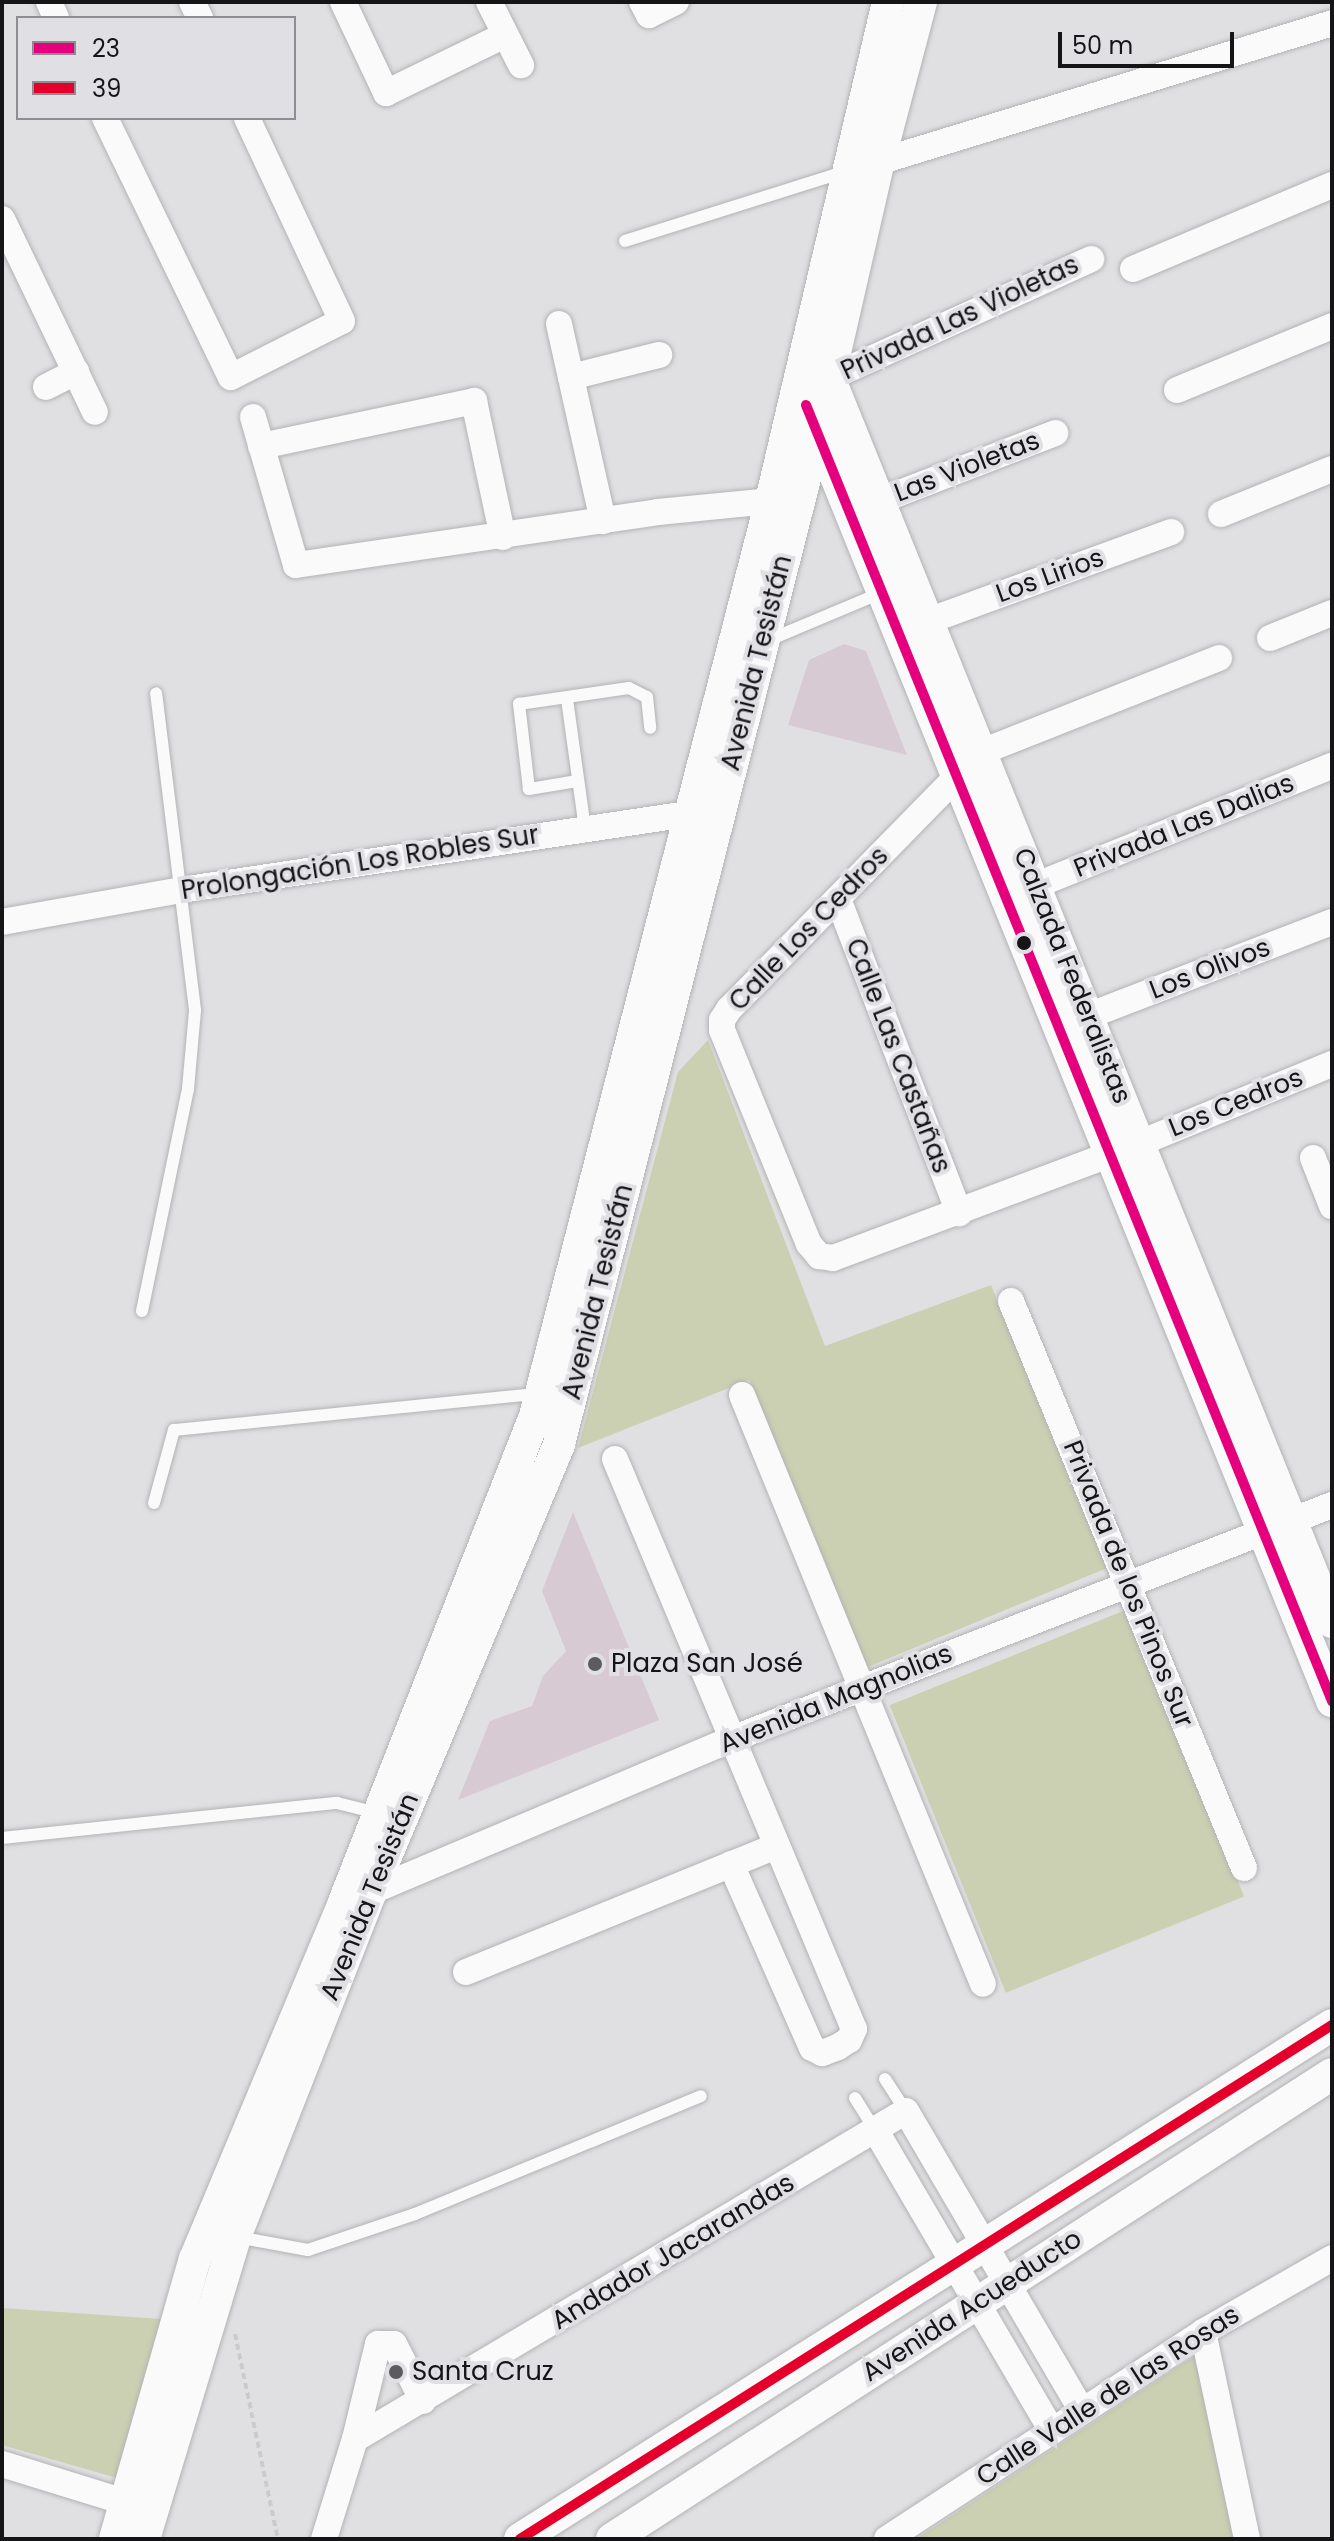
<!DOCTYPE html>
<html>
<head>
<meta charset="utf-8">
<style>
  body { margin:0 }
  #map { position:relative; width:1334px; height:2541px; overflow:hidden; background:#e0e0e3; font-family:Poppins,sans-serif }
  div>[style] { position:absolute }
  .green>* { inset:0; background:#cbd0b2; transform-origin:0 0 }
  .building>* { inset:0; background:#d8cad3 }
  .path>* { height:4px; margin-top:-2px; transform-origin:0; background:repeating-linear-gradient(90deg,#cbcbcb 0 6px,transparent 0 10px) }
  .roads { filter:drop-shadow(0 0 2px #b3b3b5) drop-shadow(0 0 2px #b3b3b5) }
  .service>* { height:12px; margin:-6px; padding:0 6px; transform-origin:6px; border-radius:6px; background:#fafafb }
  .minor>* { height:26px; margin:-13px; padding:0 13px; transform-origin:13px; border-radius:13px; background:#fafafb }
  .tertiary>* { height:32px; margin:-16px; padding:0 16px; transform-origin:16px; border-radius:16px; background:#fafafb }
  .bus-1>* { height:10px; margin:-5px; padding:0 5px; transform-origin:5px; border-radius:5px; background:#e5007d }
  .bus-2>* { height:10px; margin:-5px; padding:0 5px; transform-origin:5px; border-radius:5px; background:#e4002b }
  .dots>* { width:22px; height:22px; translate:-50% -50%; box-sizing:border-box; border:4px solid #dfdfe4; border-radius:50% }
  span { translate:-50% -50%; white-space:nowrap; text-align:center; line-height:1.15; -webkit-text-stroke:8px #dfdfe4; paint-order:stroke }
  .street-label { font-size:26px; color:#151517 }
  .poi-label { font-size:26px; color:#151517 }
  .left { translate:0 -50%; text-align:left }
  .frame { position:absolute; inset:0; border:4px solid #151517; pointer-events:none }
  .legend { position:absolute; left:16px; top:16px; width:280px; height:104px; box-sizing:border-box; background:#dfdfe4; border:2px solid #8e8e92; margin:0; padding:10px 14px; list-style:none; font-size:24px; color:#151517 }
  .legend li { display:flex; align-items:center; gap:16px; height:40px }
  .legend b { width:40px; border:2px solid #8e8e92 }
  .scale { position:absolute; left:1058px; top:32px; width:176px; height:36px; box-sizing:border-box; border:4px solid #151517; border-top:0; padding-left:10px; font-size:24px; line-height:28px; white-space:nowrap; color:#151517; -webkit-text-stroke:6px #dfdfe4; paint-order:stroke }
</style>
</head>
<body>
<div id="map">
  <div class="green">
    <i style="clip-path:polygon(708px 1040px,825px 1346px,991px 1285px,1107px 1568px,863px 1669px,749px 1380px,578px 1448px,678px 1072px)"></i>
    <i style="left:1128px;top:1609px;width:310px;height:257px;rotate:68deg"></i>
    <i style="clip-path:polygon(2px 2308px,161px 2319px,117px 2478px,2px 2445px)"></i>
    <i style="clip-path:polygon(1199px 2353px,1234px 2539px,916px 2539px)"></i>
  </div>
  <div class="building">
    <i style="clip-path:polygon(844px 644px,866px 651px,907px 755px,788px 725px,809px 660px)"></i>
    <i style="clip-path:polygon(573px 1512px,659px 1720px,458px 1800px,490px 1721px,532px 1706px,543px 1676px,566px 1651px,542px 1591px)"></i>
  </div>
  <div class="path">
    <i style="left:235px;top:2334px;width:209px;rotate:78.2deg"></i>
  </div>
  <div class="roads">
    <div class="service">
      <i style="left:625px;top:241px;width:230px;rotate:-17.5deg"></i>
      <i style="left:769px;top:640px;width:121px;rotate:-22.8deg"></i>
      <i style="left:567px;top:699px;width:131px;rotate:82.1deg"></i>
      <i style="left:577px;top:781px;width:49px;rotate:170.5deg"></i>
      <i style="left:529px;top:789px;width:86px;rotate:-96.7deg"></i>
      <i style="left:519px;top:704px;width:111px;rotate:-8.3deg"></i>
      <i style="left:629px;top:688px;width:20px;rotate:27deg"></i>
      <i style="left:647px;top:697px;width:31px;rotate:84deg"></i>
      <i style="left:142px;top:1311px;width:227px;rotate:-78.3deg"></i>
      <i style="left:188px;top:1089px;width:79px;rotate:-84.9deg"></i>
      <i style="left:195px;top:1010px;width:319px;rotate:-97deg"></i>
      <i style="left:154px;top:1503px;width:76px;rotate:-74.7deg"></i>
      <i style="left:174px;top:1430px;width:365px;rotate:-5.7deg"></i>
      <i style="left:2px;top:1838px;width:337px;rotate:-6deg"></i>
      <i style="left:337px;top:1803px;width:41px;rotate:14deg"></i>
      <i style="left:885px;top:2079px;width:38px;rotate:57deg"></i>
      <i style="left:855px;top:2098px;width:39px;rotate:58deg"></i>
      <i style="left:237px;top:2237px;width:72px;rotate:10.4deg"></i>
      <i style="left:308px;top:2250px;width:113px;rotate:-18.6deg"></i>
      <i style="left:415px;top:2214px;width:309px;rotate:-22.4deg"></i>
    </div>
    <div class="minor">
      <i style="left:49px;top:2px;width:17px;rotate:66deg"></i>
      <i style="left:192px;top:2px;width:18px;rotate:63deg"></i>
      <i style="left:343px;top:2px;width:101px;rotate:64.7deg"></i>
      <i style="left:386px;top:93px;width:132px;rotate:-26deg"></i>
      <i style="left:489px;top:2px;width:71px;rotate:63.1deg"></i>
      <i style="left:642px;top:2px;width:15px;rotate:62deg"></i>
      <i style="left:649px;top:15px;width:30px;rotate:-26deg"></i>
      <i style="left:105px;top:118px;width:288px;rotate:64.1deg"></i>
      <i style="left:231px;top:377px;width:124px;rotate:-26.8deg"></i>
      <i style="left:342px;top:321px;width:224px;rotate:-115.1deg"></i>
      <i style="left:865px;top:166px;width:488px;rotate:-17deg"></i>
      <i style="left:2px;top:219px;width:214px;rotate:64.3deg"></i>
      <i style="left:1133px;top:269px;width:216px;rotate:-22.9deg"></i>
      <i style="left:559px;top:324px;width:202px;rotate:77.4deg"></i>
      <i style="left:571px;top:377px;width:91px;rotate:-14deg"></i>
      <i style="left:829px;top:378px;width:288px;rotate:-24.4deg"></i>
      <i style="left:46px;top:387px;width:34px;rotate:-27deg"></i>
      <i style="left:1177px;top:390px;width:168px;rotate:-22.4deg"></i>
      <i style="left:253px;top:417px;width:154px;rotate:73.8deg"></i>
      <i style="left:296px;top:565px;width:366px;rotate:-8.3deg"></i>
      <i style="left:658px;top:512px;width:114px;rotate:-5.6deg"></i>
      <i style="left:261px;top:446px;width:218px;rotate:-11.9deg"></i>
      <i style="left:474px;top:401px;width:139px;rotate:78deg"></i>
      <i style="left:879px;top:501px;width:189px;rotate:-21.1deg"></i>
      <i style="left:1221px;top:514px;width:120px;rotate:-22.1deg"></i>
      <i style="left:928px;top:621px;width:259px;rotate:-20.1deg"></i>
      <i style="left:1270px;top:638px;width:67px;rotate:-22deg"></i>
      <i style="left:1219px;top:658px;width:256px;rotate:158.4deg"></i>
      <i style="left:981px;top:752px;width:360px;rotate:134.4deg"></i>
      <i style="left:729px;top:1009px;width:13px;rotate:122deg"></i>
      <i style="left:722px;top:1020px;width:10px;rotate:90deg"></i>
      <i style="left:722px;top:1030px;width:231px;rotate:67.9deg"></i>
      <i style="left:809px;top:1244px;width:16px;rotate:50deg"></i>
      <i style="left:819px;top:1256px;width:14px;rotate:8deg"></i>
      <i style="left:833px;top:1258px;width:328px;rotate:-20.5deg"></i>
      <i style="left:1140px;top:1143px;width:208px;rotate:-22.4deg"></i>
      <i style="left:1017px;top:893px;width:340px;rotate:-22deg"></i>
      <i style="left:838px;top:899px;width:337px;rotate:68.9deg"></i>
      <i style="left:2px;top:922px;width:182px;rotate:-10.1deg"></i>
      <i style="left:181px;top:890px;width:533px;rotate:-8.53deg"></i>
      <i style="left:1088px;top:1016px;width:261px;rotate:-21.1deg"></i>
      <i style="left:1313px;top:1158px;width:52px;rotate:68.4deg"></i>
      <i style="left:1011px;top:1301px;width:613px;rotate:67.66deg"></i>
      <i style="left:742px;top:1395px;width:636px;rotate:67.75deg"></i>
      <i style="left:615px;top:1459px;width:618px;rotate:67.25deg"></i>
      <i style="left:854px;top:2029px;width:12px;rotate:114deg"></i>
      <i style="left:849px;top:2040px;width:13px;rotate:148deg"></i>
      <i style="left:838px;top:2047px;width:17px;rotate:159deg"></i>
      <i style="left:822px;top:2053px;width:11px;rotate:-153deg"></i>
      <i style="left:812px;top:2048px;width:201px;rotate:-113.8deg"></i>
      <i style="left:358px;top:1897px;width:406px;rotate:-22.9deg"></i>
      <i style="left:732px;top:1739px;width:644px;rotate:-21.31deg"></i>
      <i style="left:466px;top:1972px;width:335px;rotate:-22.1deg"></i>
      <i style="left:876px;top:2131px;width:348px;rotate:59.6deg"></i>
      <i style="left:1203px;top:2332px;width:212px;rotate:78deg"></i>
      <i style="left:355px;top:2439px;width:641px;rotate:-30.76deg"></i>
      <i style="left:906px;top:2111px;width:348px;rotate:59.6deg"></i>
      <i style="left:2px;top:2464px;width:129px;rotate:17.2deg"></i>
      <i style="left:125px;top:2502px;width:20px;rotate:53deg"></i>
      <i style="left:324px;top:2539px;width:105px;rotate:-72.8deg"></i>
      <i style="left:355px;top:2439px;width:98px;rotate:-76.4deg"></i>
      <i style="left:378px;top:2344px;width:16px"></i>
      <i style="left:394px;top:2344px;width:64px;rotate:63deg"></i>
      <i style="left:887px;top:2539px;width:378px;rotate:-33.2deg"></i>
      <i style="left:1203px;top:2332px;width:149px;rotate:-29.8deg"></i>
    </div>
    <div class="tertiary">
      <i style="left:828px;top:375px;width:1345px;rotate:67.99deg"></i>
      <i style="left:815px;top:425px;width:1377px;rotate:67.94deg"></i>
      <i style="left:115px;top:2539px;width:291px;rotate:-74.1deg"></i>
      <i style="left:195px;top:2259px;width:387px;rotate:-67.3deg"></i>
      <i style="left:344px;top:1902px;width:522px;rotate:-68.54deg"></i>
      <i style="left:535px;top:1416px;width:945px;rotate:-75.54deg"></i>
      <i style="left:771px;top:501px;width:513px;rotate:-76.8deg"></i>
      <i style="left:144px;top:2539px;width:315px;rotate:-73.2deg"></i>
      <i style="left:235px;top:2237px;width:371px;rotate:-68.5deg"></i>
      <i style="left:371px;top:1892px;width:486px;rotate:-67.2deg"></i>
      <i style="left:559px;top:1444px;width:1045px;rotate:-75.71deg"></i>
      <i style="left:817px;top:431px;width:277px;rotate:-77.1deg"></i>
      <i style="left:879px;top:161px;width:164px;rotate:-75.2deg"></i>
      <i style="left:520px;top:2539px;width:961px;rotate:-32.33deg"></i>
      <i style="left:612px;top:2539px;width:857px;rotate:-32.86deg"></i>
    </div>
  </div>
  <div class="bus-1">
    <i style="left:806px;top:405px;width:1399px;rotate:67.91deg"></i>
  </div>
  <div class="bus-2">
    <i style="left:520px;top:2539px;width:961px;rotate:-32.33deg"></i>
  </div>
  <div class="dots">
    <i style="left:1024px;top:943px;background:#151517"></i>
    <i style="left:595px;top:1664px;background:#5c5c5e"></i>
    <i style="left:396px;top:2372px;background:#5c5c5e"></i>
  </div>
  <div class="street-label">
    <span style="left:960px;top:318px;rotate:-25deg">Privada Las Violetas</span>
    <span style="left:967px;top:467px;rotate:-21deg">Las Violetas</span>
    <span style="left:1050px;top:576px;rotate:-20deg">Los Lirios</span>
    <span style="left:757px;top:663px;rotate:-76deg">Avenida Tesistán</span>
    <span style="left:1184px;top:826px;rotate:-22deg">Privada Las Dalias</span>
    <span style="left:360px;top:863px;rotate:-9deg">Prolongación Los Robles Sur</span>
    <span style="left:809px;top:929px;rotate:-46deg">Calle Los Cedros</span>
    <span style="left:1210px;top:969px;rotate:-21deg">Los Olivos</span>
    <span style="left:1072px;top:976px;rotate:68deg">Calzada Federalistas</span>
    <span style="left:898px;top:1056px;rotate:69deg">Calle Las Castañas</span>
    <span style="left:1236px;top:1103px;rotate:-22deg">Los Cedros</span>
    <span style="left:598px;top:1292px;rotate:-76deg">Avenida Tesistán</span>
    <span style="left:1128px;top:1584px;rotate:68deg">Privada de los Pinos Sur</span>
    <span style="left:836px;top:1699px;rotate:-22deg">Avenida Magnolias</span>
    <span style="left:370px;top:1897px;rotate:-68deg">Avenida Tesistán</span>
    <span style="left:673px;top:2252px;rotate:-31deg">Andador Jacarandas</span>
    <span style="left:972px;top:2306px;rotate:-33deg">Avenida Acueducto</span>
    <span style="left:1108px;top:2396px;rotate:-33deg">Calle Valle de las Rosas</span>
  </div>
  <div class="poi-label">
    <span class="left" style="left:611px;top:1664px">Plaza San José</span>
    <span class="left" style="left:412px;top:2372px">Santa Cruz</span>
  </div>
  <div class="frame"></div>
  <ul class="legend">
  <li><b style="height:10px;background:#e5007d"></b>23</li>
  <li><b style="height:10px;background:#e4002b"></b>39</li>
  </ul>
  <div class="scale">50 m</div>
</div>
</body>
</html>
